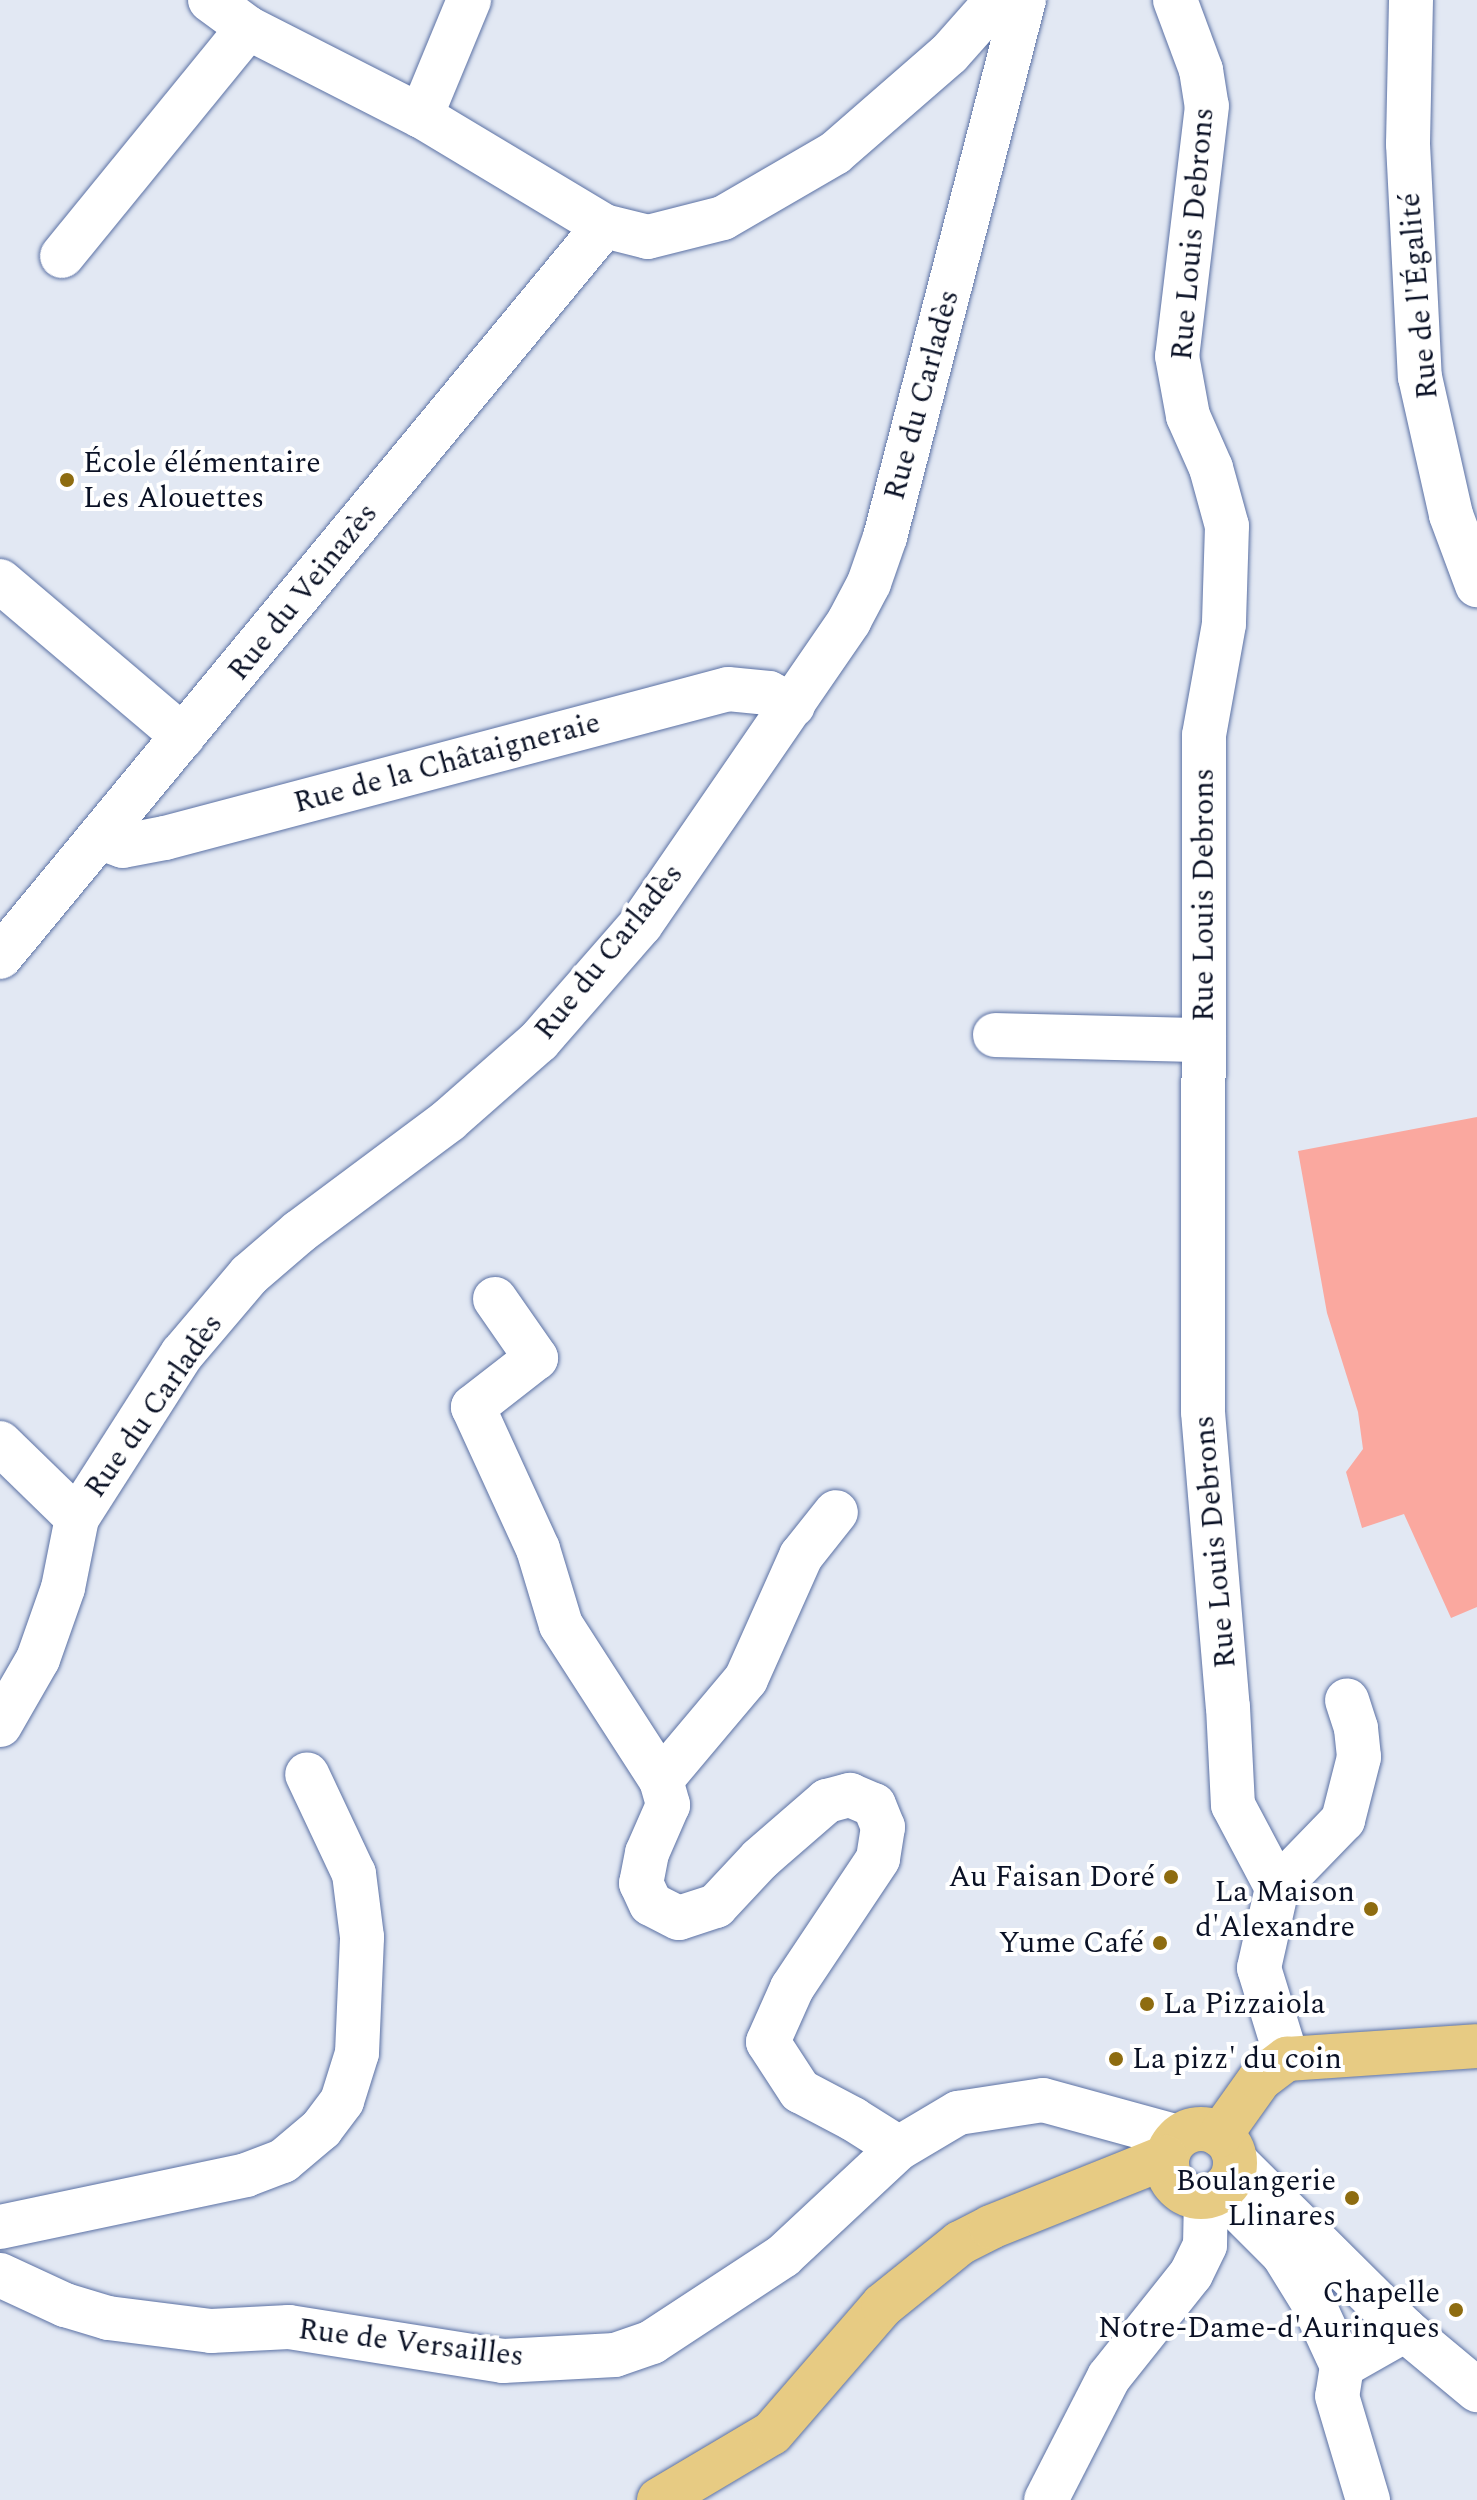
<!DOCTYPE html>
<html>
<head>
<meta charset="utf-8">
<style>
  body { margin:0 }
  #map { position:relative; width:1477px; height:2500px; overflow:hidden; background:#e2e8f3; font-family:Spectral,serif }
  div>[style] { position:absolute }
  .green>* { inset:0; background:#faa89f }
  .roads { filter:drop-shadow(0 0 2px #5b71a4) drop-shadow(0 0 2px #5b71a4) }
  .minor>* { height:44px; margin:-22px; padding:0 22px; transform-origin:22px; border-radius:22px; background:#fff }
  .major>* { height:44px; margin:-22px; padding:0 22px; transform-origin:22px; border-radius:22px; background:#e7cb83 }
  .major>.ring { margin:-22px; padding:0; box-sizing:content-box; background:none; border:44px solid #e7cb83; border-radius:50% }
  .dots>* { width:22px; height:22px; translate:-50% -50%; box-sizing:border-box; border:4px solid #fff; border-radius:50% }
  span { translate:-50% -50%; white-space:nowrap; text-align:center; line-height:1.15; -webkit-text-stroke:8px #fff; paint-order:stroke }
  .street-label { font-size:30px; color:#0a1125 }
  .poi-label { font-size:30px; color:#0a1125 }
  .left { translate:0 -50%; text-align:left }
  .right { translate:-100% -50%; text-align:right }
</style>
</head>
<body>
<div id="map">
  <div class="green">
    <i style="clip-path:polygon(1477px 1117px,1477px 1607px,1451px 1618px,1404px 1514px,1362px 1528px,1346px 1472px,1363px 1449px,1358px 1412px,1327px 1313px,1298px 1151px)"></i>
  </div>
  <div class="roads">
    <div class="minor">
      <i style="left:210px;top:0;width:47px;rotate:36.4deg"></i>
      <i style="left:248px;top:28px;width:194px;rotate:27deg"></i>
      <i style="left:421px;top:116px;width:214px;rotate:31deg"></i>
      <i style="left:604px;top:226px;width:45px;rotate:14deg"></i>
      <i style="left:648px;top:237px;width:77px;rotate:-14.2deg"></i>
      <i style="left:723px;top:218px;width:129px;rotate:-30.1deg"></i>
      <i style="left:835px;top:153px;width:151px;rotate:-41deg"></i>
      <i style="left:949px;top:54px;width:72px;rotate:-48.4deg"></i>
      <i style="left:1175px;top:0;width:75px;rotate:69.6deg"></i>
      <i style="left:1201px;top:70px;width:36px;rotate:81deg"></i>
      <i style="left:1207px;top:106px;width:252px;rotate:96.8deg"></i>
      <i style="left:1177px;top:356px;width:61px;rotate:79.6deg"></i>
      <i style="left:1188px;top:416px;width:57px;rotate:66.1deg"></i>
      <i style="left:1211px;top:468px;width:60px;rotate:74.6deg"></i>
      <i style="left:1227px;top:526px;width:98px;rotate:91.8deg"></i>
      <i style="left:1224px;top:624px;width:113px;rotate:100.2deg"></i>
      <i style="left:1204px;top:735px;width:677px;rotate:90.08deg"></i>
      <i style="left:1203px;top:1412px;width:296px;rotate:85.2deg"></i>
      <i style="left:1228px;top:1707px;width:98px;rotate:87.1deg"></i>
      <i style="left:1233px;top:1805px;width:94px;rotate:62.1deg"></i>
      <i style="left:1277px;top:1888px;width:82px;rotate:102.7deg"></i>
      <i style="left:1259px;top:1968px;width:95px;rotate:72.9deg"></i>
      <i style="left:1411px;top:0;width:144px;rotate:91.2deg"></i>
      <i style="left:1408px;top:144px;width:233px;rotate:87.1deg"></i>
      <i style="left:1420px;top:377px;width:141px;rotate:77.3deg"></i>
      <i style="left:1451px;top:515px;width:75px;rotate:69.6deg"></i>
      <i style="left:421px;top:116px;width:126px;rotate:-67.5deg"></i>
      <i style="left:62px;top:256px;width:294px;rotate:-50.8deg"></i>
      <i style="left:0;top:581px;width:240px;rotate:40.3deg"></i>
      <i style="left:101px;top:838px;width:23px;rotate:20deg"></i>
      <i style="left:123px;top:846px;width:43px;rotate:-10.8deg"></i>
      <i style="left:165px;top:838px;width:582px;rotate:-14.82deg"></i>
      <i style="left:728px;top:689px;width:41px;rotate:5.6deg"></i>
      <i style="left:769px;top:693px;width:27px;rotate:27deg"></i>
      <i style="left:0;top:957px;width:948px;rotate:-50.43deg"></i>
      <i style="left:995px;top:1035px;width:209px;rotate:1.4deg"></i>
      <i style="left:495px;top:1299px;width:72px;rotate:55.2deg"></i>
      <i style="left:536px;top:1358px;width:80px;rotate:142.1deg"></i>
      <i style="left:473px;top:1407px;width:156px;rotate:65.4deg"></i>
      <i style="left:538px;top:1549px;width:79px;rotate:73.2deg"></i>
      <i style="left:561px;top:1625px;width:184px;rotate:57.2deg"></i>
      <i style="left:661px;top:1780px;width:26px;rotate:74deg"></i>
      <i style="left:668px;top:1805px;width:52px;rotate:113.6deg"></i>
      <i style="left:647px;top:1853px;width:31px;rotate:101deg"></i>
      <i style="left:641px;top:1883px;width:23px;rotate:65deg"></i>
      <i style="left:651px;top:1904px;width:31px;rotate:27deg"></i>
      <i style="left:679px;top:1918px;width:39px;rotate:-18deg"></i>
      <i style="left:716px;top:1906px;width:64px;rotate:-46.9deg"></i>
      <i style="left:760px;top:1859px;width:89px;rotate:-40.9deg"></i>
      <i style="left:827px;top:1801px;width:24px;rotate:-15deg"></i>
      <i style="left:850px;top:1795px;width:26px;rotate:23deg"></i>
      <i style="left:874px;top:1805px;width:24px;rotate:68deg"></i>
      <i style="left:883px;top:1827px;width:32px;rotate:99deg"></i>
      <i style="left:878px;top:1859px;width:155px;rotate:123.7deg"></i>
      <i style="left:792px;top:1988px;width:59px;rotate:114deg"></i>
      <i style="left:768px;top:2042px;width:59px;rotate:56.9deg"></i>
      <i style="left:800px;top:2091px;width:60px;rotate:27.8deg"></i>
      <i style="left:853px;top:2119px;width:54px;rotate:32.2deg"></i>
      <i style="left:0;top:1443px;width:107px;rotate:44.2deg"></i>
      <i style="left:0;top:1725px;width:76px;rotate:-60.1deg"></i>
      <i style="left:38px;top:1659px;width:75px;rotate:-70.6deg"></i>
      <i style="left:63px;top:1588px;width:71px;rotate:-78.7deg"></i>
      <i style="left:77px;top:1518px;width:195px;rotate:-57.4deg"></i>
      <i style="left:182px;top:1354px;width:104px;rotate:-49.7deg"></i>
      <i style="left:249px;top:1275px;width:66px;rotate:-40.7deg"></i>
      <i style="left:299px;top:1232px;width:187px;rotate:-36.7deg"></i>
      <i style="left:449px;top:1120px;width:120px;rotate:-41.3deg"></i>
      <i style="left:539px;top:1041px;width:155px;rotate:-48.9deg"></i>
      <i style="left:641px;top:924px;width:368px;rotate:-55.5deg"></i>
      <i style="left:849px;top:621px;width:43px;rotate:-62.2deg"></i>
      <i style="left:869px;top:583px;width:49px;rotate:-70.8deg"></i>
      <i style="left:885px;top:537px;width:555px;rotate:-75.49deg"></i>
      <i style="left:661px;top:1780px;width:132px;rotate:-49.9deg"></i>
      <i style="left:746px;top:1679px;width:135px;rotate:-65.9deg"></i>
      <i style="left:801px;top:1556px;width:56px;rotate:-51.5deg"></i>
      <i style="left:1277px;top:1888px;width:95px;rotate:-45.9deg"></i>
      <i style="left:1343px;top:1820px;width:65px;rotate:-75.7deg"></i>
      <i style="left:1359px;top:1757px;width:29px;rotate:-96deg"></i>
      <i style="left:1356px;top:1728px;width:29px;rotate:-108deg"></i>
      <i style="left:1235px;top:2161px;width:240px;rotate:44.8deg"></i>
      <i style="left:1405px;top:2330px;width:94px;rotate:39.8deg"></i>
      <i style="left:1220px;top:2191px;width:89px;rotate:45deg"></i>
      <i style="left:1283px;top:2254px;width:55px;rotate:58.3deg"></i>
      <i style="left:1312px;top:2301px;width:72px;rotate:65.2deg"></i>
      <i style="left:0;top:2227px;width:251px;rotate:-11.9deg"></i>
      <i style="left:246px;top:2175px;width:40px;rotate:-21deg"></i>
      <i style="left:283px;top:2161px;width:50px;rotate:-40.1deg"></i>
      <i style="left:321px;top:2129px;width:35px;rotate:-53deg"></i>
      <i style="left:342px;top:2101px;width:50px;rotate:-72.6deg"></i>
      <i style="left:357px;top:2053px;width:116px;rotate:-87.5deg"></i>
      <i style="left:362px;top:1937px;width:64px;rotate:-97.2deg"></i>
      <i style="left:354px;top:1874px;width:110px;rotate:-115.2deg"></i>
      <i style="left:0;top:2275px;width:72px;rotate:24.8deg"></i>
      <i style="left:65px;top:2305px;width:45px;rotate:16.8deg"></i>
      <i style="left:108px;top:2318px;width:104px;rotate:7.2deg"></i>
      <i style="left:211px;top:2331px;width:78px;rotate:-2.9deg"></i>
      <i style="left:289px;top:2327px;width:217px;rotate:9deg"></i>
      <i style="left:503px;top:2361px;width:112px;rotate:-3.1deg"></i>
      <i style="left:615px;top:2355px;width:39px;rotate:-19deg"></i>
      <i style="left:652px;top:2342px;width:157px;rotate:-33.3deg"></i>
      <i style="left:783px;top:2256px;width:158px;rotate:-43deg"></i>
      <i style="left:899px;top:2148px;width:69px;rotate:-30.7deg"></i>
      <i style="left:958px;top:2113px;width:86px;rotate:-8.7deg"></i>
      <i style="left:1043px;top:2100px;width:140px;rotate:15.3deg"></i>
      <i style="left:1342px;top:2366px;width:30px;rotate:99deg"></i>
      <i style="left:1337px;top:2396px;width:109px;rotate:73.4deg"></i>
      <i style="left:1342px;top:2366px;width:73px;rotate:-29.7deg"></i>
      <i style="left:1046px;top:2500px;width:138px;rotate:-62.9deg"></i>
      <i style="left:1109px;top:2377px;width:132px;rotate:-51.5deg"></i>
      <i style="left:1191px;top:2274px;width:32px;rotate:-64deg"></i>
      <i style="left:1205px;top:2245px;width:48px;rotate:-88.8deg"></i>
    </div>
    <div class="major">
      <i class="ring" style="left:1167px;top:2129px;width:24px;height:24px"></i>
      <i style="left:1220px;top:2135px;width:69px;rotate:-54.5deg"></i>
      <i style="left:1260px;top:2079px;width:34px;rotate:-37deg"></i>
      <i style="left:1287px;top:2059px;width:190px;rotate:-3.9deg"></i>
      <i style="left:659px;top:2500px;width:131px;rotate:-30.7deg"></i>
      <i style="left:772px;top:2433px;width:169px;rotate:-49.1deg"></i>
      <i style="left:883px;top:2305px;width:99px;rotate:-38.8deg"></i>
      <i style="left:960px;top:2243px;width:35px;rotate:-27deg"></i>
      <i style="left:991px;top:2227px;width:188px;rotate:-21.8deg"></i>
    </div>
  </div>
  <div class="dots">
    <i style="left:67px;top:480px;background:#8e6c10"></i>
    <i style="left:1171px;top:1877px;background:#8e6c10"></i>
    <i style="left:1371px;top:1909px;background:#8e6c10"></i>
    <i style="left:1160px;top:1943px;background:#8e6c10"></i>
    <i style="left:1147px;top:2004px;background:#8e6c10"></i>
    <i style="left:1116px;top:2059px;background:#8e6c10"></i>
    <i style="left:1352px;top:2198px;background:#8e6c10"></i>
    <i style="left:1456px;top:2310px;background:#8e6c10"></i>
  </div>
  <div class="street-label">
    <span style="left:1193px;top:234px;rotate:-85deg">Rue Louis Debrons</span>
    <span style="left:1419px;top:296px;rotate:-95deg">Rue de l'Égalité</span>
    <span style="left:922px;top:395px;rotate:-75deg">Rue du Carladès</span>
    <span style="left:303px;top:592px;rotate:-51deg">Rue du Veinazès</span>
    <span style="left:447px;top:763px;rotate:-15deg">Rue de la Châtaigneraie</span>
    <span style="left:1204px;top:895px;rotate:-90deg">Rue Louis Debrons</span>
    <span style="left:609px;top:952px;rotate:-51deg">Rue du Carladès</span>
    <span style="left:154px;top:1406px;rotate:-55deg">Rue du Carladès</span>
    <span style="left:1215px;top:1542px;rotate:-95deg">Rue Louis Debrons</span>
    <span style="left:411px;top:2343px;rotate:7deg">Rue de Versailles</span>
  </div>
  <div class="poi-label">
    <span class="left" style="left:83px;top:480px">École élémentaire<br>Les Alouettes</span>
    <span class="right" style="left:1155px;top:1877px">Au Faisan Doré</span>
    <span class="right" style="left:1355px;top:1909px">La Maison<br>d'Alexandre</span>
    <span class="right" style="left:1144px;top:1943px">Yume Café</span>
    <span class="left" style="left:1163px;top:2004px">La Pizzaiola</span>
    <span class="left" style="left:1132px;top:2059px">La pizz' du coin</span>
    <span class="right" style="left:1336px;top:2198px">Boulangerie<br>Llinares</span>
    <span class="right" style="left:1440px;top:2310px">Chapelle<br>Notre-Dame-d'Aurinques</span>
  </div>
</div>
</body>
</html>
